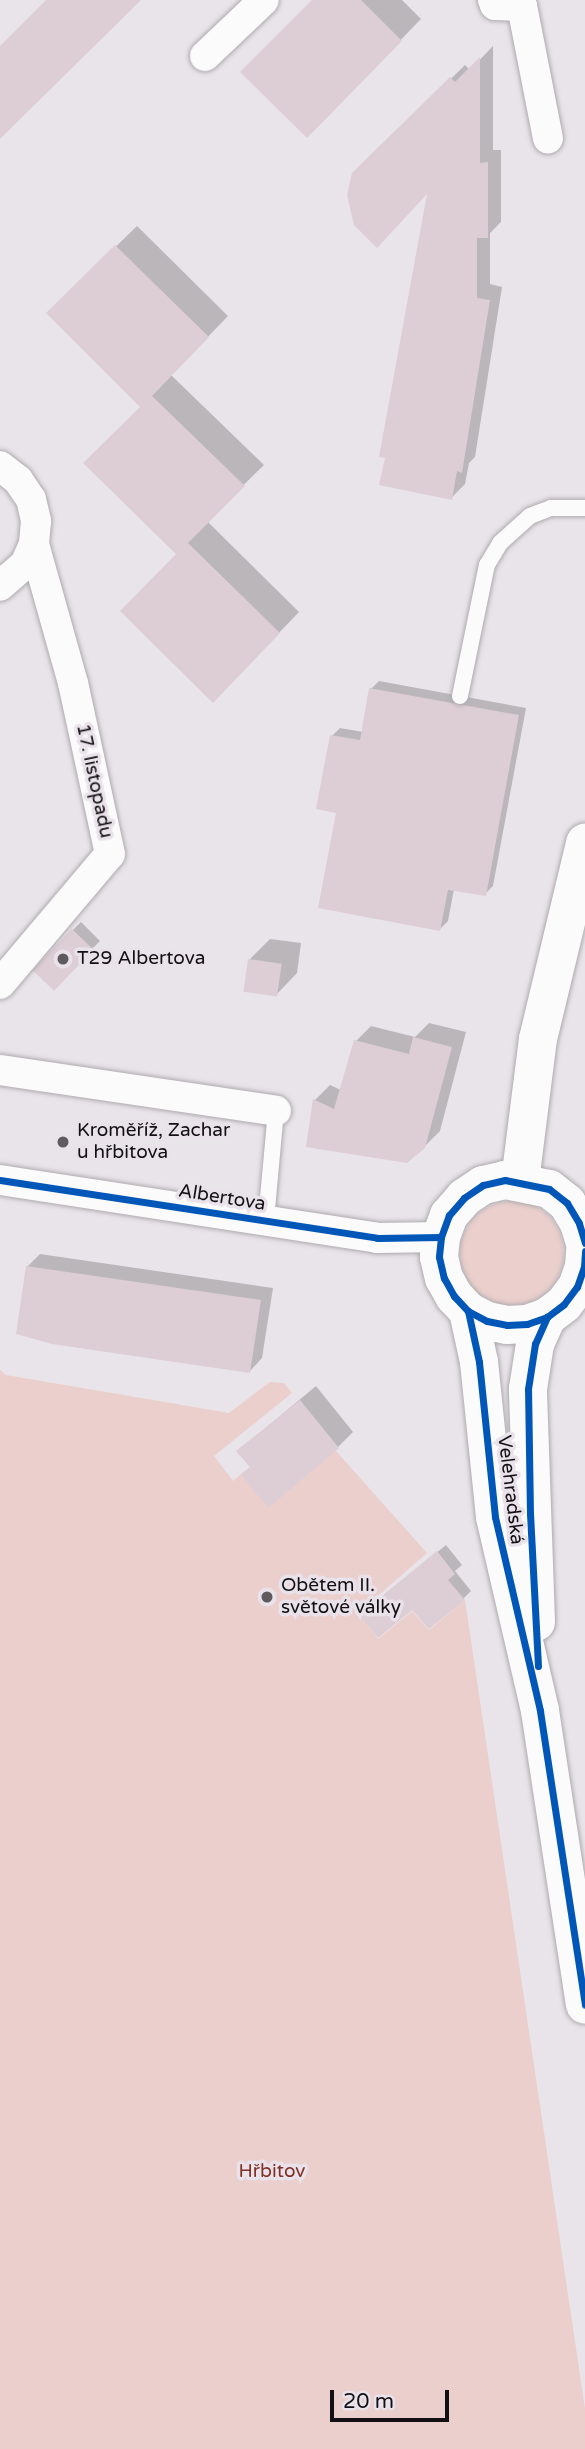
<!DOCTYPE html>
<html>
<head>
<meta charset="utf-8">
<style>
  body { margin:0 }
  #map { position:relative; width:585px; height:2449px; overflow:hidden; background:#e9e4e9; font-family:"Varela Round",sans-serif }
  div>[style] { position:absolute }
  .green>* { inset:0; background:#eacfcc }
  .round { border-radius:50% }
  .shadow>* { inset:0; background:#0003 }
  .building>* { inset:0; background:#ddcdd4; transform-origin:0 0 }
  .roads { filter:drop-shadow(0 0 2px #aeaaae) drop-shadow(0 0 2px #aeaaae) }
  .lane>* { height:16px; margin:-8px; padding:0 8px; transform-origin:8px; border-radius:8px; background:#fcfbfc }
  .street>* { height:30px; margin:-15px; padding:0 15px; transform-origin:15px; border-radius:15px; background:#fcfbfc }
  .secondary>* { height:38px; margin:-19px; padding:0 19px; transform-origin:19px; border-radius:19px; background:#fcfbfc }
  .cycleway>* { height:7px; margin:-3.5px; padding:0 3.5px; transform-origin:3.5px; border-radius:3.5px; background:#0057b8 }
  .dots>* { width:19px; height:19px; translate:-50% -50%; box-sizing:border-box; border:4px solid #eae2eb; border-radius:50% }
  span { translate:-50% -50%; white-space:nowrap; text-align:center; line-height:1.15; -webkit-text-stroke:7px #eae2eb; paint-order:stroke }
  .street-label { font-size:19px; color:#131013 }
  .poi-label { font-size:19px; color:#131013 }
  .left { translate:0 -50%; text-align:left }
  .park-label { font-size:19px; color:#802f23 }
  .scale { position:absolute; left:330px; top:2390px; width:119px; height:32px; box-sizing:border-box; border:4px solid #131013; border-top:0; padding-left:9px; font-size:21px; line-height:24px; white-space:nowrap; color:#131013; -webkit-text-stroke:5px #eae2eb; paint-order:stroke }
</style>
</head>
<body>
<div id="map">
  <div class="green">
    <i class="round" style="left:460px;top:1201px;width:104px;height:104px"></i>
    <i style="clip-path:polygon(0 1370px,6px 1375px,229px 1413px,270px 1382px,284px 1383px,292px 1393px,214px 1456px,233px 1481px,241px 1474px,336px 1451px,427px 1553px,358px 1613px,378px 1639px,412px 1611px,429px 1630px,465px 1600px,585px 2409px,585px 2449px,0 2449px)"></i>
  </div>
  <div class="shadow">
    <i style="clip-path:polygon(314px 0,402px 0,421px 19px,307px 136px)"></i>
    <i style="clip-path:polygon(493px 46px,493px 150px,501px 150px,501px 222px,490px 233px,490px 284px,502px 287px,475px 457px,469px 463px,465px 484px,451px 498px,387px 457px,429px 190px,354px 174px,465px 65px,470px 70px)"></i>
    <i style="clip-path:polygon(137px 226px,228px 316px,171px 375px,264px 465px,207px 521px,299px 612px,233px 681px,178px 554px,143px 407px,48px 313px)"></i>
    <i style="clip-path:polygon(379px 681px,526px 708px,493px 886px,485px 894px,454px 889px,448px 921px,440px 929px,338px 812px,332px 736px,340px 728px,363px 732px,371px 689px)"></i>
    <i style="clip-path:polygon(81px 922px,100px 941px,54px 988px,73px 930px)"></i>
    <i style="clip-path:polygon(270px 939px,301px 943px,297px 973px,277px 994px,249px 960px)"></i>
    <i style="clip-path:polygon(429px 1023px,466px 1032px,440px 1131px,424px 1147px,308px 1145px,315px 1100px,330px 1085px,341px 1090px,356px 1041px,371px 1026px,415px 1037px)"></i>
    <i style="clip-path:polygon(40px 1254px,273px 1288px,262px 1358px,250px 1371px,27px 1267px)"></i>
    <i style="clip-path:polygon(316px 1386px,353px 1432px,338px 1447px,251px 1466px,238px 1451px)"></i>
    <i style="clip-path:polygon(446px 1545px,462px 1565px,455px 1571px,471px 1591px,463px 1599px,412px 1607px,369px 1607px)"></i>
  </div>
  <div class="building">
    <i style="clip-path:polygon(46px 0,141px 0,0 139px,0 46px)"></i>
    <i style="clip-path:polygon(312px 0,361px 0,402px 41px,307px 138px,240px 72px)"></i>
    <i style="clip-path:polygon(480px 57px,480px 163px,488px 162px,488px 238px,477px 238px,477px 298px,490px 300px,462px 473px,457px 471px,452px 500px,379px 485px,385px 458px,379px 457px,427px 194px,377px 248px,354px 225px,347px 195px,352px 173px,450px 77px,455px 82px)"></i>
    <i style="clip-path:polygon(115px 245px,209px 337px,152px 396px,245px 486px,188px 543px,280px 633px,213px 703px,120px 611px,176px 554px,83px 463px,140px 407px,46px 313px)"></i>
    <i style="clip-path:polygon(369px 688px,519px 715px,486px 896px,448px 890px,440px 931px,318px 908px,336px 813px,316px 809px,330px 735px,360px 740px)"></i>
    <i style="left:72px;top:929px;width:30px;height:57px;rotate:44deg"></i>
    <i style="left:248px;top:959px;width:34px;height:33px;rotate:8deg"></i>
    <i style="clip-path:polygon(413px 1037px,452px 1047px,425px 1148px,407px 1163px,306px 1147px,313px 1099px,334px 1109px,354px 1040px,409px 1054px)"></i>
    <i style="clip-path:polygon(26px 1266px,261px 1300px,250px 1373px,52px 1344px,16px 1334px)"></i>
    <i style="clip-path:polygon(300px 1400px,339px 1448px,268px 1508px,241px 1474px,250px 1467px,236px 1451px)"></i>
    <i style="clip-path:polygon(437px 1551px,455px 1574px,448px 1580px,465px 1600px,429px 1629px,412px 1610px,378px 1638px,359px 1615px)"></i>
  </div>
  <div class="roads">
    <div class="lane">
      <i style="left:460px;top:696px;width:134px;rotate:-78.4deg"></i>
      <i style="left:487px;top:565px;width:26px;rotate:-59deg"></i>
      <i style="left:500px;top:543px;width:40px;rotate:-42deg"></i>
      <i style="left:530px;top:516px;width:22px;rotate:-21deg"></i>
      <i style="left:551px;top:508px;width:34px"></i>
      <i style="left:266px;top:1220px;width:109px;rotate:-84.8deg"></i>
    </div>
    <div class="street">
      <i style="left:493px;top:0;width:5px;rotate:68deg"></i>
      <i style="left:495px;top:5px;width:27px;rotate:2deg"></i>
      <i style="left:522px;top:6px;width:135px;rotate:78.9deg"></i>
      <i style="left:205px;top:56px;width:81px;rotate:-43.5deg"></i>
      <i style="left:0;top:466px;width:23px;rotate:38deg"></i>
      <i style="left:18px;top:480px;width:23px;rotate:56deg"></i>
      <i style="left:31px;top:499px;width:23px;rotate:77deg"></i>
      <i style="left:36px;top:521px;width:23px;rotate:95deg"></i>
      <i style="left:34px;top:544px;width:22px;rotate:114deg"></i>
      <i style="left:25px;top:564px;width:33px;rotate:139deg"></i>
      <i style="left:0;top:984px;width:170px;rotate:-49.8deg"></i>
      <i style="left:110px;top:854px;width:175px;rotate:-102.2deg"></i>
      <i style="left:73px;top:683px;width:144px;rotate:-105.7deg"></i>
      <i style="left:0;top:1070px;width:279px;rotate:8.4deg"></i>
      <i style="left:0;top:1180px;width:381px;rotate:8.7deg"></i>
      <i style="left:377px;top:1238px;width:64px;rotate:-0.9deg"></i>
    </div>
    <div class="secondary">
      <i style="left:520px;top:1181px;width:143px;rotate:-82.8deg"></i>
      <i style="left:538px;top:1039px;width:202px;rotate:-76.5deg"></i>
      <i style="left:585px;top:1243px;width:21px;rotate:-107deg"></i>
      <i style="left:579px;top:1223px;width:23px;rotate:-121deg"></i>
      <i style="left:567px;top:1203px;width:23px;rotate:-142deg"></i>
      <i style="left:549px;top:1189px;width:45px;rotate:-168.4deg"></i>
      <i style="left:505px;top:1180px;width:23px;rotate:167deg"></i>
      <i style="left:483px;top:1185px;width:23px;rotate:146deg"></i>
      <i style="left:464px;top:1198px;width:23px;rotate:131deg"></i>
      <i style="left:449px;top:1215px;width:23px;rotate:110deg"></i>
      <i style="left:441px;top:1237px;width:20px;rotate:96deg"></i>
      <i style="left:439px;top:1257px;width:22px;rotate:77deg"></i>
      <i style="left:444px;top:1278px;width:21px;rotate:61deg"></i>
      <i style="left:454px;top:1296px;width:21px;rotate:47deg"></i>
      <i style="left:468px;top:1311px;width:21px;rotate:28deg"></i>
      <i style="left:487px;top:1321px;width:20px;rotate:11deg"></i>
      <i style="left:507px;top:1325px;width:20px;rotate:-3deg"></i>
      <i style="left:527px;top:1324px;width:21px;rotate:-19deg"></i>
      <i style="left:547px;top:1317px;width:21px;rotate:-37deg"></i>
      <i style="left:564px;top:1304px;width:21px;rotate:-53deg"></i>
      <i style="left:577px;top:1287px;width:21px;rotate:-71deg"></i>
      <i style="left:584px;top:1267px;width:16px;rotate:-86deg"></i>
      <i style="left:468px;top:1311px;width:52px;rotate:77.8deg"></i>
      <i style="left:479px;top:1362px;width:156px;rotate:84.1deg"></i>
      <i style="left:495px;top:1517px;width:199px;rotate:76.9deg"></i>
      <i style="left:540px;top:1711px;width:297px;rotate:81.3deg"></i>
      <i style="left:536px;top:1622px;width:233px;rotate:-92deg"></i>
      <i style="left:528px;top:1389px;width:46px;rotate:-81.2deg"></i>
      <i style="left:535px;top:1344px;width:30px;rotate:-66deg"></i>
    </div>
  </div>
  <div class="cycleway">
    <i style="left:0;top:1180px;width:381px;rotate:8.7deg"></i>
    <i style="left:377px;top:1238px;width:64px;rotate:-0.9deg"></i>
    <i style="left:585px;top:1243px;width:21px;rotate:-107deg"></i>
    <i style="left:579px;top:1223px;width:23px;rotate:-121deg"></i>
    <i style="left:567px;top:1203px;width:23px;rotate:-142deg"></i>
    <i style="left:549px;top:1189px;width:45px;rotate:-168.4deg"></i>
    <i style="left:505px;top:1180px;width:23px;rotate:167deg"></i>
    <i style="left:483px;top:1185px;width:23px;rotate:146deg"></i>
    <i style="left:464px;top:1198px;width:23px;rotate:131deg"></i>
    <i style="left:449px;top:1215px;width:23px;rotate:110deg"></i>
    <i style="left:441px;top:1237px;width:20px;rotate:96deg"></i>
    <i style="left:439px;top:1257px;width:22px;rotate:77deg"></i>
    <i style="left:444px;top:1278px;width:21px;rotate:61deg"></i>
    <i style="left:454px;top:1296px;width:21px;rotate:47deg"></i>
    <i style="left:468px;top:1311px;width:21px;rotate:28deg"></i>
    <i style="left:487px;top:1321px;width:20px;rotate:11deg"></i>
    <i style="left:507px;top:1325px;width:20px;rotate:-3deg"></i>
    <i style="left:527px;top:1324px;width:21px;rotate:-19deg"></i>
    <i style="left:547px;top:1317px;width:21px;rotate:-37deg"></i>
    <i style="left:564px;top:1304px;width:21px;rotate:-53deg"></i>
    <i style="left:577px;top:1287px;width:21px;rotate:-71deg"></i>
    <i style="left:584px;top:1267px;width:16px;rotate:-86deg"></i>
    <i style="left:468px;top:1311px;width:52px;rotate:77.8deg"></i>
    <i style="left:479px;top:1362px;width:156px;rotate:84.1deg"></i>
    <i style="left:495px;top:1517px;width:199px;rotate:76.9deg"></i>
    <i style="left:540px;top:1711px;width:297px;rotate:81.3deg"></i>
    <i style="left:538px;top:1666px;width:152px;rotate:-93deg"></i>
    <i style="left:530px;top:1514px;width:125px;rotate:-90.9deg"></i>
    <i style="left:528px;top:1389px;width:46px;rotate:-81.2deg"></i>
    <i style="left:535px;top:1344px;width:30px;rotate:-66deg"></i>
  </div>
  <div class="dots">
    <i style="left:63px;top:959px;background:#5e5a5e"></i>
    <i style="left:63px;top:1142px;background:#5e5a5e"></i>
    <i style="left:267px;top:1597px;background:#5e5a5e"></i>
  </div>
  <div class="street-label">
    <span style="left:94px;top:781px;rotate:78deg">17. listopadu</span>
    <span style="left:222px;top:1198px;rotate:9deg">Albertova</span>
    <span style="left:510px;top:1490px;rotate:83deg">Velehradská</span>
  </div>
  <div class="poi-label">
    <span class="left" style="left:77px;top:959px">T29 Albertova</span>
    <span class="left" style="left:77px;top:1142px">Kroměříž, Zachar<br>u hřbitova</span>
    <span class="left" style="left:281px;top:1597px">Obětem II.<br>světové války</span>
  </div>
  <div class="park-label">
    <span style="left:272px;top:2172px">Hřbitov</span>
  </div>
  <div class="scale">20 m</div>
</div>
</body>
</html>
